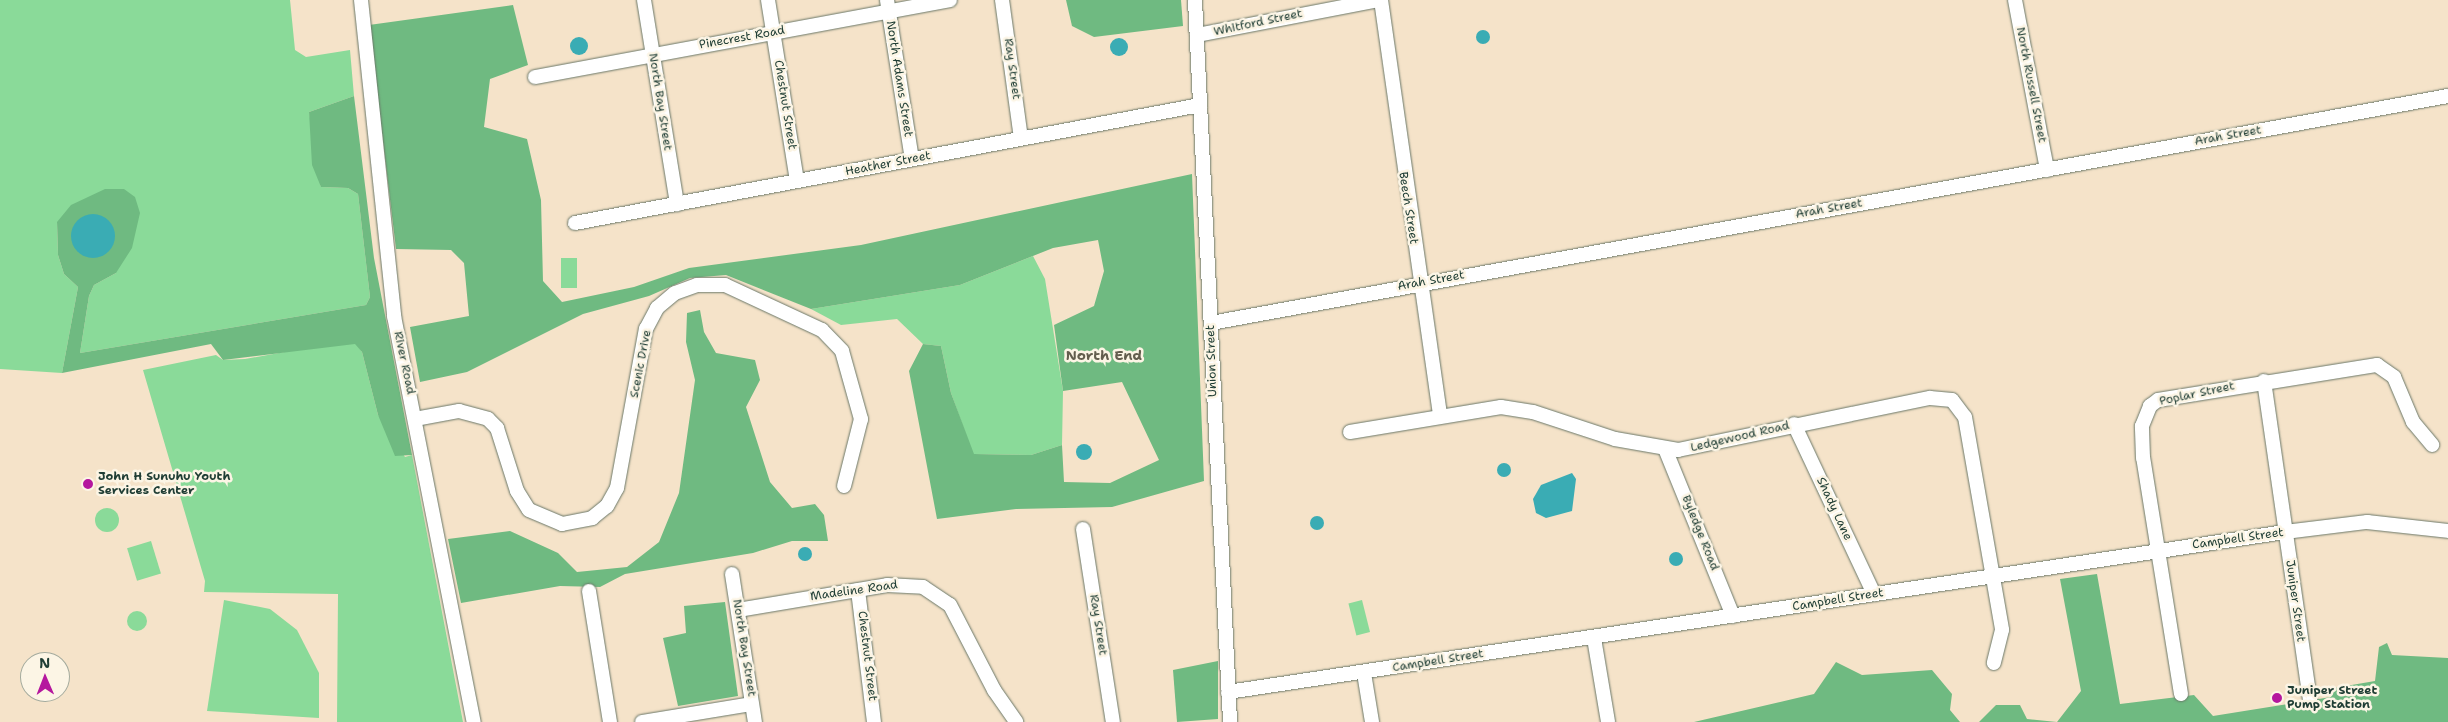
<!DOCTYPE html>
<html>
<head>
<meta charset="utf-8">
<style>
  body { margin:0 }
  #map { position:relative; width:2448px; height:722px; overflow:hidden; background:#f5e3c9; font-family:"Shantell Sans",sans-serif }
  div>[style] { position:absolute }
  .green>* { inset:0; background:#8ada99; transform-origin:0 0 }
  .round { border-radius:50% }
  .forest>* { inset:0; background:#6fba81 }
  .water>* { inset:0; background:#3aacb4 }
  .roads { filter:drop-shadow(0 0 1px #6a7768) drop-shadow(0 0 1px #6a7768) }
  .minor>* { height:14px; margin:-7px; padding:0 7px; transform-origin:7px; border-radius:7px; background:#fff }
  .dots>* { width:14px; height:14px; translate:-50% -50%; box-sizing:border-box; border:2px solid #fcf5e5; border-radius:50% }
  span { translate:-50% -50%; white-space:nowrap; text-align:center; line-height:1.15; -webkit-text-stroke:5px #fcf5e5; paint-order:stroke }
  .street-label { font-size:12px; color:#1f3d34 }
  .poi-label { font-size:12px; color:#1f3d34; font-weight:700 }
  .left { translate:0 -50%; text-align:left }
  .neighbourhood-label { font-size:14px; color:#635e4e; font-weight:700 }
  .north { position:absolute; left:20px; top:652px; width:50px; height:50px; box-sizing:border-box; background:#fcf5e5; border:1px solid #a4ab9e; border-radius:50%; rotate:359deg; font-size:14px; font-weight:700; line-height:20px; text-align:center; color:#1f3d34 }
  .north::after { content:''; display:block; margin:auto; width:18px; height:22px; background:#b5179e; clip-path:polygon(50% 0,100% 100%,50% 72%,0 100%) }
</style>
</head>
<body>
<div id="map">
  <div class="green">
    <i style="clip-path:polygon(0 0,290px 0,295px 50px,306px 57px,350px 50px,354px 96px,309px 112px,321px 187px,348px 188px,358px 194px,370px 297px,366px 305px,80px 353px,89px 296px,94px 285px,116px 273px,57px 222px,58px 255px,64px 274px,78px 287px,62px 373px,0 369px)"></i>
    <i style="clip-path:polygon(1033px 256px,1045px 279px,1063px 391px,1062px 445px,1031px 455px,973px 454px,951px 393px,941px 346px,923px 344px,897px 319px,841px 325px,811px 309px,960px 285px)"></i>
    <i style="left:561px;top:258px;width:16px;height:30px"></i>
    <i style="clip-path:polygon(334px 343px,356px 343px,362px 352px,378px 415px,405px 457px,412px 455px,463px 722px,337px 722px,338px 594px,204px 592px,205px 581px,143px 370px,216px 355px,223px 360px,245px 359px)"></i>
    <i class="round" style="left:95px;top:508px;width:24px;height:24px"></i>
    <i style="left:151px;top:541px;width:34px;height:25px;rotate:73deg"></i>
    <i style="clip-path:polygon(224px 600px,270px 609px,297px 630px,319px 673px,319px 718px,207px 711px)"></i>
    <i style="left:1362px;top:600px;width:33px;height:14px;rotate:76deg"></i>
    <i class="round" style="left:127px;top:611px;width:20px;height:20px"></i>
  </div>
  <div class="forest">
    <i style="clip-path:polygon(1066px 0,1181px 0,1183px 26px,1094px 37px,1072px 26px)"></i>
    <i style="clip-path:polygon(513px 5px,528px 65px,490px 79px,484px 127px,527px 139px,541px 200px,543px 281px,562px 302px,634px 287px,689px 268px,861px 245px,1192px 174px,1204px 481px,1112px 507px,1016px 509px,937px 519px,909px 371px,923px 344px,941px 346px,951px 393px,974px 454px,1031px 455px,1062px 445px,1064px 482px,1110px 483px,1159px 460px,1122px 382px,1063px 391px,1054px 325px,1094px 306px,1104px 271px,1098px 240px,1053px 248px,960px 285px,811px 309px,726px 275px,690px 278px,649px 296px,583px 314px,467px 372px,420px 382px,410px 327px,469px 316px,464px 263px,451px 250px,396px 249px,369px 25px)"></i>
    <i style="clip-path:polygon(354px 96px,374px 258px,412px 455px,395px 456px,378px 415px,362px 352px,355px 344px,223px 360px,211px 344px,62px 373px,78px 287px,64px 274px,58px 255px,57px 222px,71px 205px,105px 189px,124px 189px,135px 197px,140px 213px,132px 248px,116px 273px,94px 285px,89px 296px,80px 353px,366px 305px,370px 297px,358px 194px,348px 188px,321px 187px,312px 165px,309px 112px)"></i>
    <i style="clip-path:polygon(700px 310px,704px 332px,716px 353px,755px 360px,760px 380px,746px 407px,770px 482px,792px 508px,815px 504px,824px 515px,828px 541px,792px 541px,753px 553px,625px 574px,600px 587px,560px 586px,461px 603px,448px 539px,510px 531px,558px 553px,577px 572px,627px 567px,659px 542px,679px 493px,695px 380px,686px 342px,687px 313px)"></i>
    <i style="clip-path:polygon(2097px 574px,2120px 704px,2194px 695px,2213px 716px,2331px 697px,2334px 688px,2375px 681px,2379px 647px,2387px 643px,2392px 655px,2448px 658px,2448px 722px,1979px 722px,1996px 705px,2020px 705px,2027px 719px,2057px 722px,2081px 691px,2060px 579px)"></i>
    <i style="clip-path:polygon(725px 602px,738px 696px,678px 706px,663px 638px,686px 633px,684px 606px)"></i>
    <i style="clip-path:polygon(1218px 661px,1218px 719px,1177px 722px,1173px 670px)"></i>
    <i style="clip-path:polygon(1836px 662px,1862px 675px,1932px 670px,1952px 694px,1950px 710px,1960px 722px,1694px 722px,1814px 694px)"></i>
  </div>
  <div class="water">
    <i class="round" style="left:1476px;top:30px;width:14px;height:14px"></i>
    <i class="round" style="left:570px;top:37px;width:18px;height:18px"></i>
    <i class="round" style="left:1110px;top:38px;width:18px;height:18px"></i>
    <i class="round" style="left:71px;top:214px;width:44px;height:44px"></i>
    <i class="round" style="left:1076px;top:444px;width:16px;height:16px"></i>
    <i class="round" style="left:1497px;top:463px;width:14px;height:14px"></i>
    <i style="clip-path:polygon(1572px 473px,1576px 479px,1572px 511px,1546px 518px,1536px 513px,1533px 499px,1541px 485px)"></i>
    <i class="round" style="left:1310px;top:516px;width:14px;height:14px"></i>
    <i class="round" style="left:798px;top:547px;width:14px;height:14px"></i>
    <i class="round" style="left:1669px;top:552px;width:14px;height:14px"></i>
  </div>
  <div class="roads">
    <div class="minor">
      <i style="left:361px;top:0;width:318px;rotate:84deg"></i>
      <i style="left:394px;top:316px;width:414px;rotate:78.9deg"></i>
      <i style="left:644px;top:0;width:207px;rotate:80.8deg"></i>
      <i style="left:768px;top:0;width:183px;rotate:80.9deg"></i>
      <i style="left:887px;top:0;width:161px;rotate:81.1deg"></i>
      <i style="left:1002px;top:0;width:139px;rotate:82.2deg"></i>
      <i style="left:1195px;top:0;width:723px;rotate:87.22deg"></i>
      <i style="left:1381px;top:0;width:419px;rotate:81.9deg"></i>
      <i style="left:2015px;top:0;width:173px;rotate:79.3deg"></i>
      <i style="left:1197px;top:35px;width:184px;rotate:-10.9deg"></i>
      <i style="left:535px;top:77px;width:422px;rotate:-10.5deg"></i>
      <i style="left:575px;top:223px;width:636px;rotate:-10.69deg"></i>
      <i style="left:1211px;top:323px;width:1258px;rotate:-10.4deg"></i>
      <i style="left:2264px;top:381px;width:324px;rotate:81.8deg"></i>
      <i style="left:415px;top:419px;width:45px;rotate:-10.3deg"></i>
      <i style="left:459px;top:411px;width:30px;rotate:15deg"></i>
      <i style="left:488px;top:419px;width:13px;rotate:45deg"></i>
      <i style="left:497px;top:428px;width:66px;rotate:72.4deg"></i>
      <i style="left:517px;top:491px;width:22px;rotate:58deg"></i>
      <i style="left:529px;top:510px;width:36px;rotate:23deg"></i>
      <i style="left:562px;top:524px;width:31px;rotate:-11deg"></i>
      <i style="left:592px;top:518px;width:19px;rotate:-39deg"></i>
      <i style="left:607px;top:506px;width:21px;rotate:-61deg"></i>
      <i style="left:617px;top:488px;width:162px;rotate:-79.7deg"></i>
      <i style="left:646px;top:329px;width:24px;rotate:-62deg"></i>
      <i style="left:657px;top:308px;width:23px;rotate:-40deg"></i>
      <i style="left:675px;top:293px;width:23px;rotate:-20deg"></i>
      <i style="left:697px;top:285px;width:28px"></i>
      <i style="left:725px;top:285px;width:107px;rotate:24.9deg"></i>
      <i style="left:822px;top:330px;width:29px;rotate:46deg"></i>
      <i style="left:842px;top:351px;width:71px;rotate:74.4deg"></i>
      <i style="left:861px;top:419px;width:69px;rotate:104.2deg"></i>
      <i style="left:1794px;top:424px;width:188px;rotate:64.8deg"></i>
      <i style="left:1350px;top:432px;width:153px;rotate:-9.4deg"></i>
      <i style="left:1501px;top:407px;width:32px;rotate:9deg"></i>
      <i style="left:1533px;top:412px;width:86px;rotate:18.2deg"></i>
      <i style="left:1615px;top:439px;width:64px;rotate:9.9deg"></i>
      <i style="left:1678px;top:450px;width:257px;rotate:-11.7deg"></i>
      <i style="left:1930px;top:398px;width:22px;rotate:5deg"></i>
      <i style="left:1952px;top:400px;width:21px;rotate:53deg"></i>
      <i style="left:1965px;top:417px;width:216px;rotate:80.1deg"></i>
      <i style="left:2002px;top:630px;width:34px;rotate:104deg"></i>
      <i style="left:1666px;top:451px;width:178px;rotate:67.9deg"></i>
      <i style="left:1083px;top:529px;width:195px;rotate:81.2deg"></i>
      <i style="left:732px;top:574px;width:150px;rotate:81.2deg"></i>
      <i style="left:858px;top:590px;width:133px;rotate:83.1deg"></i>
      <i style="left:589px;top:591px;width:133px;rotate:80.9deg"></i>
      <i style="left:738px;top:610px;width:151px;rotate:-9.5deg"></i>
      <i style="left:887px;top:585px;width:36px;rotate:3deg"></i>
      <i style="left:923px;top:587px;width:32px;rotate:34deg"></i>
      <i style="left:950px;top:605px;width:96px;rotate:62.6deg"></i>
      <i style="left:994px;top:690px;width:39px;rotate:55deg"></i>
      <i style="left:1594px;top:638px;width:85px;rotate:80.5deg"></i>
      <i style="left:1364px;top:673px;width:50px;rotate:80.7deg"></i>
      <i style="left:1228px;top:692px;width:1069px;rotate:-8.61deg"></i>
      <i style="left:2285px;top:532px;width:83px;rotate:-7deg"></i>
      <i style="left:2367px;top:522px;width:81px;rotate:6.3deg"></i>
      <i style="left:2181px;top:694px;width:239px;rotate:-99.1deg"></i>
      <i style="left:2143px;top:458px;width:32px;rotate:-92deg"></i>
      <i style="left:2142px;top:426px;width:22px;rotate:-68deg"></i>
      <i style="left:2150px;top:406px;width:10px;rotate:-37deg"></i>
      <i style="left:2158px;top:400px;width:222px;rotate:-9.1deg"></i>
      <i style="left:2377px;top:365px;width:21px;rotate:35deg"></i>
      <i style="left:2394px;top:377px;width:49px;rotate:67.1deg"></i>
      <i style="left:2413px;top:422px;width:30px;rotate:50deg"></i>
      <i style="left:642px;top:722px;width:111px;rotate:-9.3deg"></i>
    </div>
  </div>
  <div class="dots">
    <i style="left:88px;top:484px;background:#b5179e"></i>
    <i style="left:2277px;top:698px;background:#b5179e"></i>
  </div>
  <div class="street-label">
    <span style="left:1258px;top:23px;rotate:-12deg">Whitford Street</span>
    <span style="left:742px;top:38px;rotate:-10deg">Pinecrest Road</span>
    <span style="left:1012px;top:69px;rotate:82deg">Ray Street</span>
    <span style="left:899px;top:79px;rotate:81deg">North Adams Street</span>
    <span style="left:2031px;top:85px;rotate:79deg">North Russell Street</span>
    <span style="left:660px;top:102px;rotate:81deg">North Bay Street</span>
    <span style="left:785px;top:105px;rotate:81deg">Chestnut Street</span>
    <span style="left:2228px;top:136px;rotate:-10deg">Arah Street</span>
    <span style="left:888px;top:164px;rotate:-11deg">Heather Street</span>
    <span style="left:1408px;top:208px;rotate:81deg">Beech Street</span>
    <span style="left:1829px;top:209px;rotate:-10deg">Arah Street</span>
    <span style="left:1431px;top:281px;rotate:-10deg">Arah Street</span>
    <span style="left:1212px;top:361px;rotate:-92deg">Union Street</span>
    <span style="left:404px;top:363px;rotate:78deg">River Road</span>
    <span style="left:641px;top:364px;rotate:-79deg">Scenic Drive</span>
    <span style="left:2197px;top:394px;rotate:-12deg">Poplar Street</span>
    <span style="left:1740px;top:437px;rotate:-13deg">Ledgewood Road</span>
    <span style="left:1834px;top:509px;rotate:65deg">Shady Lane</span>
    <span style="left:1700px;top:533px;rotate:68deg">Byledge Road</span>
    <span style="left:2238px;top:539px;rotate:-8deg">Campbell Street</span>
    <span style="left:854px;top:591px;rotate:-8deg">Madeline Road</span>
    <span style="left:1838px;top:600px;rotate:-9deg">Campbell Street</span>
    <span style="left:2295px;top:601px;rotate:82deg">Juniper Street</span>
    <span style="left:1098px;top:625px;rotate:81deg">Ray Street</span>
    <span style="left:744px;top:648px;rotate:81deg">North Bay Street</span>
    <span style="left:867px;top:656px;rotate:83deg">Chestnut Street</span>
    <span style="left:1438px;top:661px;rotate:-9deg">Campbell Street</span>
  </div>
  <div class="poi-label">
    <span class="left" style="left:98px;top:484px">John H Sunuhu Youth<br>Services Center</span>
    <span class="left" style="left:2287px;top:698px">Juniper Street<br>Pump Station</span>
  </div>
  <div class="neighbourhood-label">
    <span style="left:1104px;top:355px">North End</span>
  </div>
  <div class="north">N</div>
</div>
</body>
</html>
